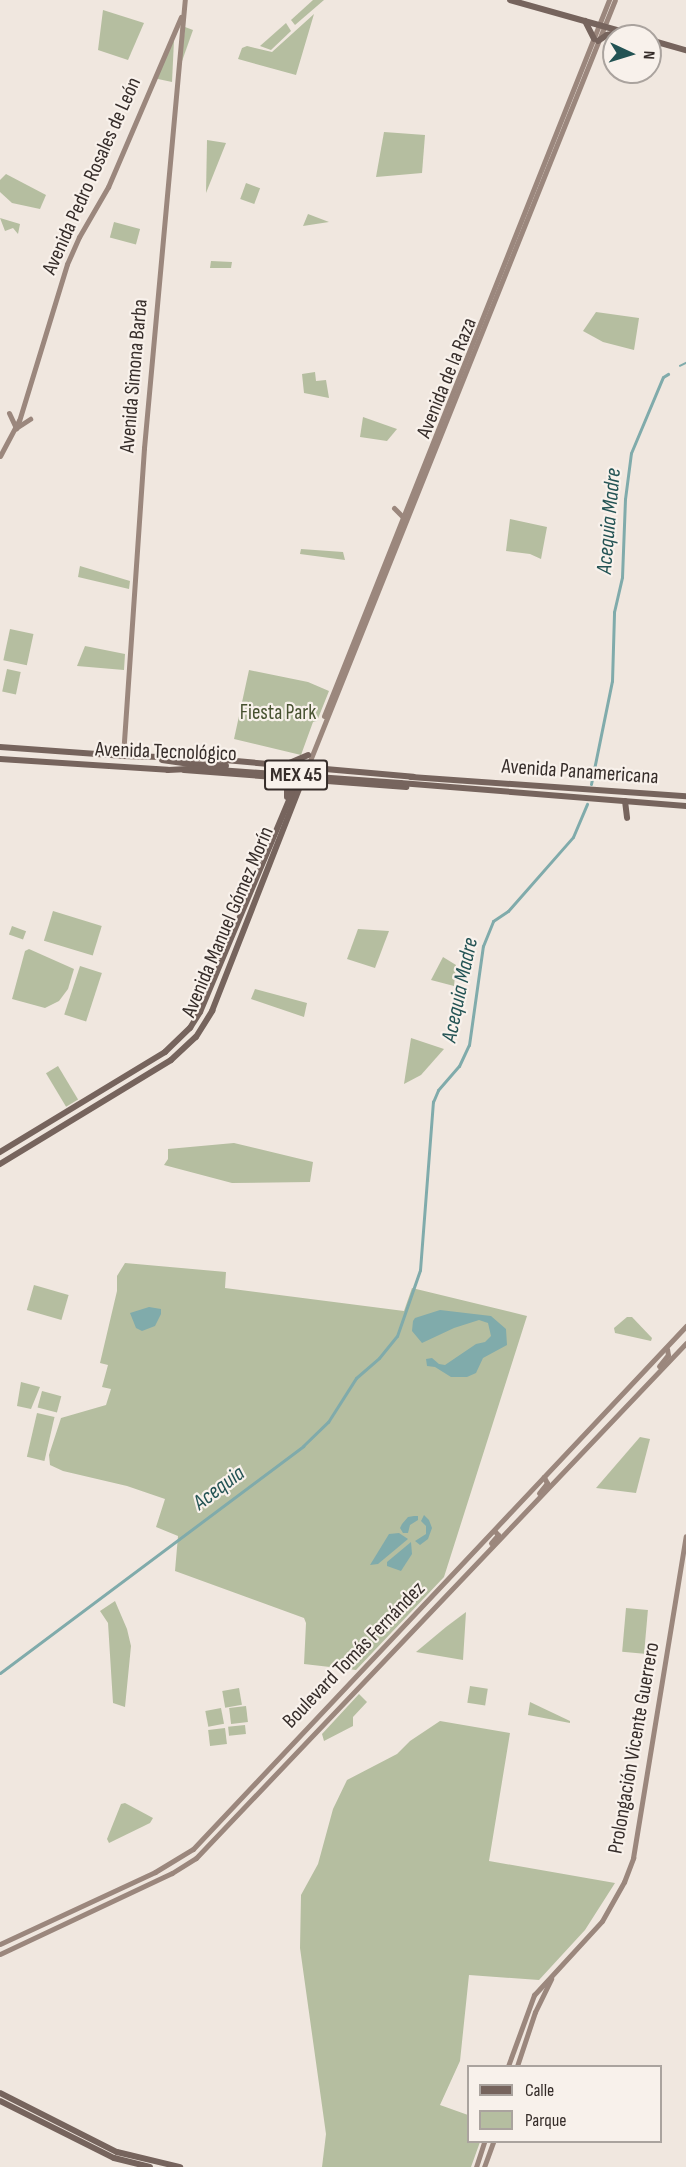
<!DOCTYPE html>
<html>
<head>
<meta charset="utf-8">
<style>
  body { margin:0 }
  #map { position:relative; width:686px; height:2167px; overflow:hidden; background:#f0e7df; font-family:"Sofia Sans Condensed",sans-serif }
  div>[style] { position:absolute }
  .green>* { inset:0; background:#b5bea0; transform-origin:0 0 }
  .water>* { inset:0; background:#80abab }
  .stream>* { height:1.5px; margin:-0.75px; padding:0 0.75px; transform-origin:0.75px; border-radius:0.75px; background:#80abab }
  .canal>* { height:3px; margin:-1.5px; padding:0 1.5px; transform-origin:1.5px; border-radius:1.5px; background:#80abab }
  .secondary>* { height:5px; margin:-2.5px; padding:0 2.5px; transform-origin:2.5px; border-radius:2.5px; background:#9b877d }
  .primary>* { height:6px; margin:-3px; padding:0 3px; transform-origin:3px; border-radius:3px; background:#76645d }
  .primary-bridge>* { height:6px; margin:-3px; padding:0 3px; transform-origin:3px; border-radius:3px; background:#76645d }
  span { translate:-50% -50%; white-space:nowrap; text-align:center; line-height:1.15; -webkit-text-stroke:4.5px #f8f1eb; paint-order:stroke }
  .shield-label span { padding:2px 4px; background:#f8f1eb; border:2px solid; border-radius:4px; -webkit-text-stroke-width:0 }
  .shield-label { font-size:20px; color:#362d2a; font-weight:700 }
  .street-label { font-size:21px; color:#362d2a }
  .park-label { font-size:21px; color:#475230 }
  .water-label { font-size:22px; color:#235354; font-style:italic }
  .legend { position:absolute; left:467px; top:2065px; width:195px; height:78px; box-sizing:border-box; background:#f8f1eb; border:2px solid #aaa39e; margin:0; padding:8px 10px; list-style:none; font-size:18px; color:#362d2a }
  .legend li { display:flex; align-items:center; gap:12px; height:30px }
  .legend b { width:30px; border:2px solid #aaa39e }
  .north { position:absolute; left:602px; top:24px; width:60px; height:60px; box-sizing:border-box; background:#f8f1eb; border:2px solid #aaa39e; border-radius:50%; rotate:94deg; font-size:16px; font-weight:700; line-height:24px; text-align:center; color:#362d2a }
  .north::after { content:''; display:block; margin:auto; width:21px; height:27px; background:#235354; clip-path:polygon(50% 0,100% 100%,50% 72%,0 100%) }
</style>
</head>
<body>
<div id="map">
  <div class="green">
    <i style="clip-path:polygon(313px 0,324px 0,295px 25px,291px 20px)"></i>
    <i style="clip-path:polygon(103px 10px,144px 23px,128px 60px,98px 50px)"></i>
    <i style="clip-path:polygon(314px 14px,296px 75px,238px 59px,242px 48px,247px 46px,272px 52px)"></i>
    <i style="clip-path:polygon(286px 23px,291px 31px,271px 50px,260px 46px)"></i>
    <i style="clip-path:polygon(185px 27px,193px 30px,181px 64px)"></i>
    <i style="clip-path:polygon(174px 40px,172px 82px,158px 79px,157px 76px)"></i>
    <i style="clip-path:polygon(384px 132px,425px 135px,422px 173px,376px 177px)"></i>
    <i style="clip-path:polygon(207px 140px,226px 143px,206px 193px)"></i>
    <i style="clip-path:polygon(6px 174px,46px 195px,40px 209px,12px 203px,0 192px,0 180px)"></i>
    <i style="left:246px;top:183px;width:15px;height:17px;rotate:20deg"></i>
    <i style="clip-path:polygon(308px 214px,329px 222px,303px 226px)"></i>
    <i style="clip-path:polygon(0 218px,20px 224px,18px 234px,13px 228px,5px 231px)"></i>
    <i style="left:114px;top:222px;width:27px;height:16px;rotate:15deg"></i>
    <i style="clip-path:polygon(211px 261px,232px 262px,231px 268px,210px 268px)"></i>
    <i style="clip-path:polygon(596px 312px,639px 318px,634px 350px,603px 342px,583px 331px)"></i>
    <i style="clip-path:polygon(315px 372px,316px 381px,326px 380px,329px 398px,304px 393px,302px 374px)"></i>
    <i style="clip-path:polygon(363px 417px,397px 429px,387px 441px,360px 437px)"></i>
    <i style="clip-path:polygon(510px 519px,547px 527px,541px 559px,530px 554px,506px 551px)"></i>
    <i style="clip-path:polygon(301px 549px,343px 552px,345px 560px,300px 554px)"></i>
    <i style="clip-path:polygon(80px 566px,130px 581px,129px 589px,78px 577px)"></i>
    <i style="left:10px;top:629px;width:24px;height:32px;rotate:12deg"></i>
    <i style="clip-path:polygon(85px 646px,125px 654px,124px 670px,77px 666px)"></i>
    <i style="left:7px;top:669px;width:14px;height:23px;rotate:12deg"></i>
    <i style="clip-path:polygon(249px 670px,308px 682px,329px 691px,317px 721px,313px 722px,301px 755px,234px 739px)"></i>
    <i style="left:53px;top:911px;width:51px;height:31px;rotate:17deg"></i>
    <i style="left:12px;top:926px;width:15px;height:9px;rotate:20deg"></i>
    <i style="clip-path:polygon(358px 929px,389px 931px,375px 968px,347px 959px)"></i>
    <i style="clip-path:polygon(29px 949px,74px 969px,68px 989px,59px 1001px,45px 1008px,12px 999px,25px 951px)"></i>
    <i style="clip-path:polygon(443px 957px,456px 965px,454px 986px,431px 980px)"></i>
    <i style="left:80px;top:966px;width:23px;height:51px;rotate:18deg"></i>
    <i style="clip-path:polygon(255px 989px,307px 1003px,304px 1017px,251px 999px)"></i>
    <i style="clip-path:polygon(411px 1038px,444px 1049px,421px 1075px,404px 1084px)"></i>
    <i style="left:58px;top:1066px;width:39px;height:14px;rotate:59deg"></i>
    <i style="clip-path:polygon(234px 1143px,313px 1162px,310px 1182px,232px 1183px,164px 1165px,168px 1159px,168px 1149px)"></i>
    <i style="clip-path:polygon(125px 1263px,226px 1272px,225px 1288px,404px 1311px,412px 1288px,527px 1316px,444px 1577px,356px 1670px,304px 1664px,306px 1623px,304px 1618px,175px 1571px,178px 1536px,156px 1527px,165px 1499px,127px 1486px,63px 1471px,50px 1465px,49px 1455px,61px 1418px,106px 1405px,111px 1389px,102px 1387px,108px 1365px,100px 1363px,117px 1291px,117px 1276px)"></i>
    <i style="left:34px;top:1285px;width:36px;height:26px;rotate:16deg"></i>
    <i style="clip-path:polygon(627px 1317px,632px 1317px,652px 1338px,651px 1341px,615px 1333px,614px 1328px)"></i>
    <i style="clip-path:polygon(21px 1382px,40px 1387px,31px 1409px,17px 1406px)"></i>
    <i style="left:42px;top:1391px;width:20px;height:17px;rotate:15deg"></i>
    <i style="left:37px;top:1413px;width:18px;height:45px;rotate:13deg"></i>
    <i style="clip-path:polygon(640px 1437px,650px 1439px,636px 1493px,596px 1488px)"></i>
    <i style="clip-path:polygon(115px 1601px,127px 1629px,131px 1646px,125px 1707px,113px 1703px,108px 1623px,100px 1611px)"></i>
    <i style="left:626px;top:1608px;width:22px;height:44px;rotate:5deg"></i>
    <i style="clip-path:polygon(466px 1612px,463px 1660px,416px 1652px,446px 1627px)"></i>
    <i style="left:470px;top:1686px;width:18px;height:17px;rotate:9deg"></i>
    <i style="left:239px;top:1688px;width:17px;height:17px;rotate:80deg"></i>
    <i style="clip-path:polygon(359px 1694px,367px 1702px,353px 1717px,353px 1726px,324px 1741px,322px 1734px)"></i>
    <i style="clip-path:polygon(530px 1702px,570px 1721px,570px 1723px,528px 1715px)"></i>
    <i style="left:246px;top:1706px;width:16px;height:17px;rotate:83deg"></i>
    <i style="left:221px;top:1708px;width:16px;height:16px;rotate:79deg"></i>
    <i style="clip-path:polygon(440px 1721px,510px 1733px,489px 1861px,615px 1883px,585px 1930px,539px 1980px,469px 1975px,460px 2061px,440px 2105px,468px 2115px,468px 2142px,480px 2142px,471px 2167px,322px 2167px,326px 2134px,300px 1948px,301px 1895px,318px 1864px,333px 1809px,347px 1780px,397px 1754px,410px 1741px)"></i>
    <i style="left:245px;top:1725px;width:9px;height:17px;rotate:84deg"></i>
    <i style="left:225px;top:1728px;width:16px;height:17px;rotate:83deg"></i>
    <i style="clip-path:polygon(125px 1803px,153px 1818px,150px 1823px,109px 1843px,107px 1839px,121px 1804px)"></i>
  </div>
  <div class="water">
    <i style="clip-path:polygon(149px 1307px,161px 1309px,161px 1314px,155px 1326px,142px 1331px,136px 1328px,130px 1313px)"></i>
    <i style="clip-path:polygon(440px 1310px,491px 1316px,506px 1329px,507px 1345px,483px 1358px,476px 1373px,467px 1377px,451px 1377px,435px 1367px,427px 1366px,426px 1359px,432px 1358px,439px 1364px,445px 1365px,476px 1344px,485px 1342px,491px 1336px,488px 1323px,479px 1320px,454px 1328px,422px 1343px,412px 1331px,413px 1321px,415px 1318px)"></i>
    <i style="clip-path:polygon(424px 1515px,429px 1520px,432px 1528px,428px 1539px,420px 1545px,415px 1541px,426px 1534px,426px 1526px,421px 1521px)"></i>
    <i style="clip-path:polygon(414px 1516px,418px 1516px,418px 1520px,410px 1525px,408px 1533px,403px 1533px,400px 1528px,402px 1524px,408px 1517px)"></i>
    <i style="clip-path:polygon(399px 1533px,408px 1539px,378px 1564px,370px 1565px,389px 1534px)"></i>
    <i style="clip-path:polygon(411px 1542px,412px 1554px,401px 1571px,387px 1566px,387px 1562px)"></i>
  </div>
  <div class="stream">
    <i style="left:680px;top:366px;width:7px;rotate:-27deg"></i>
  </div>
  <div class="canal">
    <i style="left:591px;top:784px;width:105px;rotate:-78.5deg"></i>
    <i style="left:612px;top:681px;width:69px;rotate:-88.3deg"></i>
    <i style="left:614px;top:612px;width:36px;rotate:-77deg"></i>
    <i style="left:622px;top:577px;width:78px;rotate:-87.8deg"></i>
    <i style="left:625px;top:499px;width:46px;rotate:-82.6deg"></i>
    <i style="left:631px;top:453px;width:82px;rotate:-67.2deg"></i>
    <i style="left:663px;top:377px;width:6px;rotate:-31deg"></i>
    <i style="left:0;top:1673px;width:379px;rotate:-36.8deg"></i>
    <i style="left:303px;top:1446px;width:35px;rotate:-44deg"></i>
    <i style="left:328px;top:1422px;width:52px;rotate:-57.5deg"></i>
    <i style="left:356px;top:1378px;width:30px;rotate:-41deg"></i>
    <i style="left:379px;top:1358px;width:28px;rotate:-51deg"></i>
    <i style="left:397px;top:1336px;width:70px;rotate:-70.8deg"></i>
    <i style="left:420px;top:1270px;width:169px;rotate:-85.6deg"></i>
    <i style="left:433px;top:1102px;width:13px;rotate:-67deg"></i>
    <i style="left:438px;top:1090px;width:32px;rotate:-49deg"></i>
    <i style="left:459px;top:1066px;width:23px;rotate:-65deg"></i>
    <i style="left:469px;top:1045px;width:100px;rotate:-82deg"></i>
    <i style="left:483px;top:946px;width:27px;rotate:-68deg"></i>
    <i style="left:493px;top:921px;width:18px;rotate:-34deg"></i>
    <i style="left:508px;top:911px;width:98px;rotate:-48.7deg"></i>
    <i style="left:573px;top:837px;width:36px;rotate:-67deg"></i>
  </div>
  <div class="secondary">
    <i style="left:9px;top:413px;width:17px;rotate:65deg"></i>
    <i style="left:16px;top:428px;width:17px;rotate:-33deg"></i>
    <i style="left:0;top:456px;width:40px;rotate:-62deg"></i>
    <i style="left:19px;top:421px;width:164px;rotate:-73deg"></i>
    <i style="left:67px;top:264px;width:30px;rotate:-66deg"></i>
    <i style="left:79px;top:237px;width:58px;rotate:-59.9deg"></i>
    <i style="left:108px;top:187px;width:185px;rotate:-66.8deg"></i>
    <i style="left:394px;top:508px;width:14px;rotate:45deg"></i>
    <i style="left:324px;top:716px;width:771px;rotate:-68.3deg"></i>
    <i style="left:123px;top:756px;width:309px;rotate:-86.1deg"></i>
    <i style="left:144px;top:448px;width:450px;rotate:-84.8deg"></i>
    <i style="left:307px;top:768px;width:827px;rotate:-68.15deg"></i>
    <i style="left:659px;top:1366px;width:14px;rotate:-51deg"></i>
    <i style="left:668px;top:1355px;width:6px;rotate:-99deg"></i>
    <i style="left:539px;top:1493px;width:13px;rotate:-51deg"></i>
    <i style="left:547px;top:1483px;width:7px;rotate:-117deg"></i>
    <i style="left:491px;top:1543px;width:11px;rotate:-49deg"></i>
    <i style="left:498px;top:1535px;width:6px;rotate:-129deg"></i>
    <i style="left:0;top:1944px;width:171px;rotate:-24.9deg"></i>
    <i style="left:155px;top:1872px;width:44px;rotate:-31.2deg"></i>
    <i style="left:193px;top:1849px;width:719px;rotate:-46.69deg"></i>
    <i style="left:0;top:1954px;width:190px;rotate:-25.2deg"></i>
    <i style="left:172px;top:1873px;width:28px;rotate:-32deg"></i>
    <i style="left:196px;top:1858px;width:711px;rotate:-46.42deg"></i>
    <i style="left:508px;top:2066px;width:76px;rotate:-69.9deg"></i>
    <i style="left:534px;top:1995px;width:100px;rotate:-47.4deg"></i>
    <i style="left:602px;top:1921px;width:45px;rotate:-60.6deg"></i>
    <i style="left:624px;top:1882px;width:26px;rotate:-69deg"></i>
    <i style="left:633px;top:1858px;width:326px;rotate:-80.7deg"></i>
    <i style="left:517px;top:2066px;width:57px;rotate:-71.6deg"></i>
    <i style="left:535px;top:2012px;width:37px;rotate:-64deg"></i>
    <i style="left:476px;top:2167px;width:26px;rotate:-72deg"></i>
    <i style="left:484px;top:2167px;width:27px;rotate:-70deg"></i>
  </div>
  <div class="primary">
    <i style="left:510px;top:0;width:133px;rotate:15.7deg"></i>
    <i style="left:585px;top:21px;width:20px;rotate:63deg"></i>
    <i style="left:650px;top:40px;width:37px;rotate:16deg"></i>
    <i style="left:598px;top:41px;width:11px;rotate:-34deg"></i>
    <i style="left:607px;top:35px;width:13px;rotate:-13deg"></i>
    <i style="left:0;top:747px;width:125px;rotate:4.1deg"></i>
    <i style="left:123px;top:756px;width:79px;rotate:1.5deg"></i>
    <i style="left:202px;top:758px;width:212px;rotate:5.1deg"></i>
    <i style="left:0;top:759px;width:168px;rotate:3.7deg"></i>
    <i style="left:168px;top:770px;width:20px;rotate:-3deg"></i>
    <i style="left:162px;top:760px;width:30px;rotate:8deg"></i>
    <i style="left:287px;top:764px;width:23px;rotate:-23deg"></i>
    <i style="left:184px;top:770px;width:223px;rotate:4.4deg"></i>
    <i style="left:411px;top:777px;width:276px;rotate:4deg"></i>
    <i style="left:278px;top:779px;width:11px;rotate:34deg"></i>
    <i style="left:287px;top:785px;width:12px;rotate:90deg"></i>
    <i style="left:400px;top:783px;width:287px;rotate:4.6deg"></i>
    <i style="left:625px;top:801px;width:17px;rotate:83deg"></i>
    <i style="left:0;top:1152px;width:193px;rotate:-31.2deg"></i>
    <i style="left:165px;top:1052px;width:35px;rotate:-44deg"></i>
    <i style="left:190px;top:1028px;width:19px;rotate:-58deg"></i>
    <i style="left:200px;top:1012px;width:266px;rotate:-67.2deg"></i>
    <i style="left:0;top:1164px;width:200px;rotate:-31.3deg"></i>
    <i style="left:171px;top:1060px;width:34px;rotate:-43deg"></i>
    <i style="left:196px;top:1037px;width:31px;rotate:-58deg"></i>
    <i style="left:212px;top:1011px;width:261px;rotate:-68.6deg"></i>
    <i style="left:0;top:2093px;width:131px;rotate:26.8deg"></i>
    <i style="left:117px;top:2152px;width:65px;rotate:13.4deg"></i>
    <i style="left:0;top:2101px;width:127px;rotate:26.6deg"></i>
    <i style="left:114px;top:2158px;width:37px;rotate:14deg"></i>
  </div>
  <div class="primary-bridge">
    <i style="left:192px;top:764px;width:34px;rotate:3deg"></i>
    <i style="left:191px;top:768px;width:210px;rotate:4.1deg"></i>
  </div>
  <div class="shield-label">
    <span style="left:296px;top:775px">MEX 45</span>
  </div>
  <div class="street-label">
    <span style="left:92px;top:176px;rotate:-66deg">Avenida Pedro Rosales de León</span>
    <span style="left:134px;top:376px;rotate:-85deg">Avenida Simona Barba</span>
    <span style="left:447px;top:378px;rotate:-68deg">Avenida de la Raza</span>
    <span style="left:166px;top:752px;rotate:2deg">Avenida Tecnológico</span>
    <span style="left:580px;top:772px;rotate:4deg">Avenida Panamericana</span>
    <span style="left:228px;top:922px;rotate:-67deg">Avenida Manuel Gómez Morín</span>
    <span style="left:354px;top:1655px;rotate:-46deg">Boulevard Tomás Fernández</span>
    <span style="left:634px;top:1748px;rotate:-80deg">Prolongación Vicente Guerrero</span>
  </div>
  <div class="park-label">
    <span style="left:278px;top:713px">Fiesta Park</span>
  </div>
  <div class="water-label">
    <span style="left:609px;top:521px;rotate:-85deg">Acequia Madre</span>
    <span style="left:460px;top:990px;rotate:-78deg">Acequia Madre</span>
    <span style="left:219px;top:1488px;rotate:-37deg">Acequia</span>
  </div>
  <ul class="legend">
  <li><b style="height:8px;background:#76645d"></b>Calle</li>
  <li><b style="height:16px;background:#b5bea0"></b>Parque</li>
  </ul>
  <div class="north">N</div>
</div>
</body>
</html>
